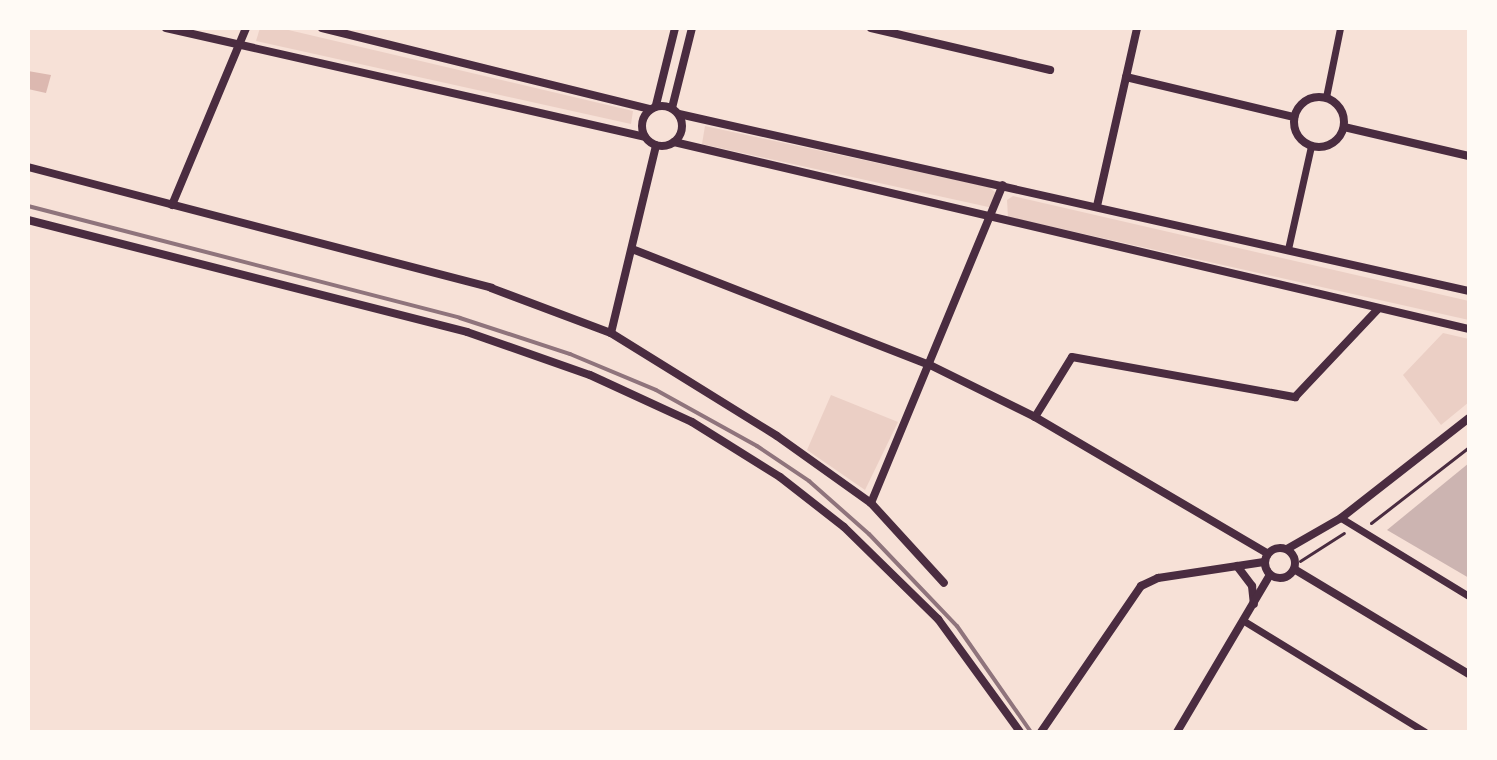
<!DOCTYPE html>
<html>
<head>
<meta charset="utf-8">
<style>
  body { margin:0 }
  #map { position:relative; width:1497px; height:760px; overflow:hidden; background:#f7e1d7; font-family:"Sofia Sans Condensed",sans-serif }
  div>[style] { position:absolute }
  .green>* { inset:0; background:#ebcfc5 }
  .water>* { inset:0; background:#dcb8b0 }
  .building>* { inset:0; background:#ccb4b1 }
  .path>* { height:3px; margin:-1.5px; padding:0 1.5px; transform-origin:1.5px; border-radius:1.5px; background:#4a2c40 }
  .pedestrian>* { height:7px; margin:-3.5px; padding:0 3.5px; transform-origin:3.5px; border-radius:3.5px; background:#4a2c40 }
  .minor>* { height:8px; margin:-4px; padding:0 4px; transform-origin:4px; border-radius:4px; background:#4a2c40 }
  .minor>.ring { margin:-4px; padding:0; box-sizing:content-box; background:none; border:8px solid #4a2c40; border-radius:50% }
  .rail>* { height:4px; margin:-2px; padding:0 2px; transform-origin:2px; border-radius:2px; background:#8f747c }
  span { translate:-50% -50%; white-space:nowrap; text-align:center; line-height:1.15; -webkit-text-stroke:6px #fffaf5; paint-order:stroke }
  .frame { position:absolute; inset:0; border:30px solid #fffaf5; pointer-events:none }
</style>
</head>
<body>
<div id="map">
  <div class="green">
    <i style="clip-path:polygon(260px 28px,280px 28px,633px 111px,631px 124px,256px 41px)"></i>
    <i style="clip-path:polygon(705px 126px,989px 187px,996px 193px,993px 208px,702px 144px)"></i>
    <i style="clip-path:polygon(1013px 196px,1469px 301px,1469px 320px,1008px 217px,1007px 200px)"></i>
    <i style="clip-path:polygon(1443px 333px,1469px 339px,1469px 402px,1441px 425px,1403px 375px)"></i>
    <i style="clip-path:polygon(831px 395px,898px 422px,865px 490px,807px 450px)"></i>
  </div>
  <div class="water">
    <i style="clip-path:polygon(28px 71px,51px 75px,46px 93px,28px 89px)"></i>
  </div>
  <div class="building">
    <i style="clip-path:polygon(1469px 463px,1469px 578px,1387px 530px)"></i>
  </div>
  <div class="path">
    <i style="left:1371px;top:523px;width:124px;rotate:-37.8deg"></i>
    <i style="left:1300px;top:561px;width:52px;rotate:-32.5deg"></i>
  </div>
  <div class="pedestrian">
    <i style="left:1326px;top:97px;width:70px;rotate:-78.5deg"></i>
    <i style="left:1288px;top:249px;width:106px;rotate:-77.4deg"></i>
    <i style="left:1341px;top:518px;width:150px;rotate:31.4deg"></i>
    <i style="left:1244px;top:621px;width:212px;rotate:31.5deg"></i>
  </div>
  <div class="minor">
    <i style="left:166px;top:28px;width:491px;rotate:12.8deg"></i>
    <i style="left:322px;top:28px;width:337px;rotate:13.9deg"></i>
    <i style="left:871px;top:28px;width:184px;rotate:13.2deg"></i>
    <i style="left:1126px;top:77px;width:173px;rotate:13.4deg"></i>
    <i class="ring" style="left:1294px;top:97px;width:42px;height:42px"></i>
    <i style="left:656px;top:105px;width:79px;rotate:-76.1deg"></i>
    <i class="ring" style="left:642px;top:106px;width:32px;height:32px"></i>
    <i style="left:672px;top:108px;width:82px;rotate:-76deg"></i>
    <i style="left:679px;top:114px;width:810px;rotate:12.63deg"></i>
    <i style="left:1344px;top:127px;width:128px;rotate:13.1deg"></i>
    <i style="left:674px;top:142px;width:817px;rotate:13.24deg"></i>
    <i style="left:28px;top:167px;width:479px;rotate:14.6deg"></i>
    <i style="left:491px;top:288px;width:128px;rotate:20.6deg"></i>
    <i style="left:611px;top:333px;width:195px;rotate:31.8deg"></i>
    <i style="left:777px;top:436px;width:115px;rotate:35.5deg"></i>
    <i style="left:871px;top:503px;width:108px;rotate:47.6deg"></i>
    <i style="left:172px;top:205px;width:192px;rotate:-67.3deg"></i>
    <i style="left:1097px;top:206px;width:182px;rotate:-77.3deg"></i>
    <i style="left:28px;top:220px;width:453px;rotate:14.3deg"></i>
    <i style="left:467px;top:332px;width:130px;rotate:19.3deg"></i>
    <i style="left:590px;top:375px;width:112px;rotate:24.7deg"></i>
    <i style="left:692px;top:422px;width:104px;rotate:32deg"></i>
    <i style="left:780px;top:477px;width:81px;rotate:38deg"></i>
    <i style="left:844px;top:527px;width:132px;rotate:44.4deg"></i>
    <i style="left:938px;top:619px;width:140px;rotate:54deg"></i>
    <i style="left:632px;top:249px;width:320px;rotate:21.3deg"></i>
    <i style="left:930px;top:365px;width:117px;rotate:26.3deg"></i>
    <i style="left:1035px;top:417px;width:269px;rotate:30.4deg"></i>
    <i style="left:611px;top:333px;width:193px;rotate:-76.5deg"></i>
    <i style="left:1035px;top:417px;width:70px;rotate:-58.3deg"></i>
    <i style="left:1072px;top:357px;width:227px;rotate:10.2deg"></i>
    <i style="left:1295px;top:397px;width:120px;rotate:-46.7deg"></i>
    <i style="left:871px;top:503px;width:344px;rotate:-67.5deg"></i>
    <i class="ring" style="left:1265px;top:548px;width:22px;height:22px"></i>
    <i style="left:1287px;top:549px;width:62px;rotate:-29.9deg"></i>
    <i style="left:1341px;top:518px;width:162px;rotate:-38deg"></i>
    <i style="left:1237px;top:566px;width:25px;rotate:53deg"></i>
    <i style="left:1252px;top:586px;width:18px;rotate:84deg"></i>
    <i style="left:1294px;top:569px;width:204px;rotate:31deg"></i>
    <i style="left:1041px;top:732px;width:177px;rotate:-55.6deg"></i>
    <i style="left:1141px;top:586px;width:19px;rotate:-25deg"></i>
    <i style="left:1158px;top:578px;width:107px;rotate:-8.6deg"></i>
    <i style="left:1177px;top:732px;width:182px;rotate:-59.4deg"></i>
  </div>
  <div class="rail">
    <i style="left:28px;top:206px;width:446px;rotate:14.5deg"></i>
    <i style="left:460px;top:318px;width:116px;rotate:18.1deg"></i>
    <i style="left:570px;top:354px;width:93px;rotate:22.7deg"></i>
    <i style="left:656px;top:390px;width:115px;rotate:29deg"></i>
    <i style="left:757px;top:446px;width:63px;rotate:33.9deg"></i>
    <i style="left:809px;top:481px;width:80px;rotate:41.5deg"></i>
    <i style="left:869px;top:534px;width:127px;rotate:46.3deg"></i>
    <i style="left:957px;top:626px;width:129px;rotate:55.1deg"></i>
  </div>
  <div class="frame"></div>
</div>
</body>
</html>
